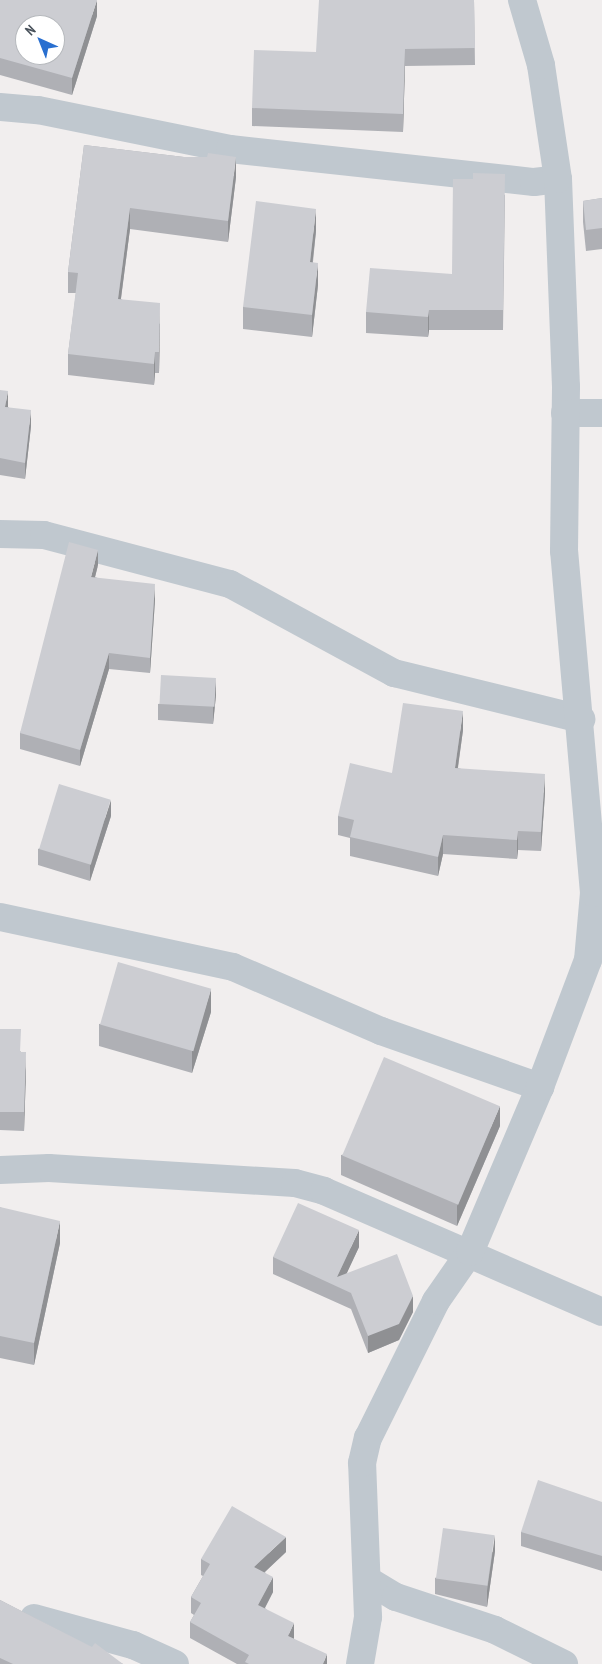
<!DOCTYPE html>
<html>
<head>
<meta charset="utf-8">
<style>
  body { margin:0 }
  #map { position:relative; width:602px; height:1664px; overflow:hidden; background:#f1eeee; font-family:"PT Sans Narrow",sans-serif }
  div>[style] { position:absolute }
  .minor>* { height:28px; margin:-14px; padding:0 14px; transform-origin:14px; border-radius:14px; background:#c0c8cf }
  .wall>* { inset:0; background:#afb0b5 }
  .shaded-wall>* { inset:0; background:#8f9093 }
  .building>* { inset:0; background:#cccdd2; transform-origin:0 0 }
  span { translate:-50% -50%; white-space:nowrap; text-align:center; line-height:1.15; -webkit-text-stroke:4px #fff; paint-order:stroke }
  .north { position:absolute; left:15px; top:15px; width:50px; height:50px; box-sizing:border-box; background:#fff; border:1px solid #b6b9bd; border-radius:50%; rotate:316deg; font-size:14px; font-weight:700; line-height:20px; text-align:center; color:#48515a }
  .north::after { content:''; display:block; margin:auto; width:18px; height:22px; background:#296fd0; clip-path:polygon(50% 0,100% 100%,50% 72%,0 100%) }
</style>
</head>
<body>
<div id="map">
  <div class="minor">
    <i style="left:0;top:107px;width:38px;rotate:5deg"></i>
    <i style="left:38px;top:110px;width:196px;rotate:11.5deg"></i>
    <i style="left:230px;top:149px;width:306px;rotate:6.2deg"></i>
    <i style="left:534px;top:182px;width:24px;rotate:-7deg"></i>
    <i style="left:565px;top:413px;width:37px"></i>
    <i style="left:0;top:534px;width:44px;rotate:1.3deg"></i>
    <i style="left:44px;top:535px;width:192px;rotate:14.8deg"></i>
    <i style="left:230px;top:584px;width:187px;rotate:28.5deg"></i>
    <i style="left:394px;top:673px;width:193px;rotate:13.8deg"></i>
    <i style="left:0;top:917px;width:238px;rotate:12.1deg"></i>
    <i style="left:233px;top:967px;width:161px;rotate:23.4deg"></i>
    <i style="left:381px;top:1031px;width:169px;rotate:19.4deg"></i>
    <i style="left:0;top:1170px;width:49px;rotate:-2.3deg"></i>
    <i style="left:49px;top:1168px;width:246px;rotate:3.5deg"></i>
    <i style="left:295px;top:1183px;width:30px;rotate:15deg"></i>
    <i style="left:324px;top:1191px;width:303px;rotate:23.5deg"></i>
    <i style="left:369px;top:1581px;width:31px;rotate:31deg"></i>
    <i style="left:396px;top:1597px;width:104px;rotate:18.4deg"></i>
    <i style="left:495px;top:1630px;width:77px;rotate:26.2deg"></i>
    <i style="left:34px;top:1618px;width:103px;rotate:15.3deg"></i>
    <i style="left:133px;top:1645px;width:46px;rotate:24.3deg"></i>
    <i style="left:360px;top:1664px;width:48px;rotate:-80.3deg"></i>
    <i style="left:368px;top:1617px;width:154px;rotate:-92.2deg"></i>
    <i style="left:362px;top:1463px;width:26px;rotate:-77deg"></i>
    <i style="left:368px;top:1438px;width:153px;rotate:-63.6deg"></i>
    <i style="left:436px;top:1301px;width:60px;rotate:-55.2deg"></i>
    <i style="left:470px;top:1252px;width:179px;rotate:-67deg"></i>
    <i style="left:540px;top:1087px;width:136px;rotate:-69.3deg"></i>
    <i style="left:588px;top:960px;width:67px;rotate:-84.9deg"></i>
    <i style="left:594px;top:893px;width:343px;rotate:-95deg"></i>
    <i style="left:564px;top:551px;width:164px;rotate:-89.3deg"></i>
    <i style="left:566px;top:387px;width:208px;rotate:-92.2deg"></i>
    <i style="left:558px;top:179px;width:115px;rotate:-98.5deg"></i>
    <i style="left:541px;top:65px;width:68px;rotate:-106.3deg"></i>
  </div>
  <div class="wall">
    <i style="clip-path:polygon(0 0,97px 16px,72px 95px,0 75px)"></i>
    <i style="clip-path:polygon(474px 0,475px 65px,405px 66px,403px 132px,252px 126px,252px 108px,316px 52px)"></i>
    <i style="clip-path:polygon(84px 145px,184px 157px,236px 177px,228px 242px,130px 229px,121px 299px,160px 324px,159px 373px,155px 373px,154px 385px,68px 375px,68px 354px,76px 293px,68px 293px,68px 272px)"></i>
    <i style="clip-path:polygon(473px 179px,505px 195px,503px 330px,429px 330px,428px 337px,366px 333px,366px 312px,452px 274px)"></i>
    <i style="clip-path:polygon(602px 198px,602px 249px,586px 251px,583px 222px,583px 201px)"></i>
    <i style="clip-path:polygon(316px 231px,313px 262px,318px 285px,312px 337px,243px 329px,243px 307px)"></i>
    <i style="clip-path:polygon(0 390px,8px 407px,31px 426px,25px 479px,0 475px)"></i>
    <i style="clip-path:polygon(98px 565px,95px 577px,155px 600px,150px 673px,109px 669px,80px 766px,20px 749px,20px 733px)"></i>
    <i style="clip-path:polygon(216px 695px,213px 724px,158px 720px,158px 704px)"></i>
    <i style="clip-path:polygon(463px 730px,458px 768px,545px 793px,541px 851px,518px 850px,517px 859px,443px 854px,438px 876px,350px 856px,350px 838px,338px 835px,338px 816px,392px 773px)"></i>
    <i style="clip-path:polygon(111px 816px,90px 881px,38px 865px,38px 849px)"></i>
    <i style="clip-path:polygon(211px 1012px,192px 1073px,99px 1046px,99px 1024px)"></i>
    <i style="clip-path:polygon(0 1029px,21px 1052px,26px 1071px,24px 1131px,0 1130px)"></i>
    <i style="clip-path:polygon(500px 1126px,457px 1226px,341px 1175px,341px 1155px)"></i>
    <i style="clip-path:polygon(0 1207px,60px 1243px,34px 1365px,0 1358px)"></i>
    <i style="clip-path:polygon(359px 1247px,346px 1274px,413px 1312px,399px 1340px,368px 1353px,351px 1309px,273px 1274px,273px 1257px)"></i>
    <i style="clip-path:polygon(602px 1502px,602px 1571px,521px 1546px,521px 1532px)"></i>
    <i style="clip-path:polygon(495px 1551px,487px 1607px,435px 1594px,435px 1578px)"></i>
    <i style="clip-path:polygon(286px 1552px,265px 1572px,273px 1592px,265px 1608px,294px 1639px,327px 1664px,237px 1664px,190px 1638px,190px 1622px,194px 1615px,191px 1613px,191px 1597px,203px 1576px,201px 1575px,201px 1559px)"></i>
    <i style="clip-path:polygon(0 1600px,123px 1664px,0 1664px)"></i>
  </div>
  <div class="shaded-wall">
    <i style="clip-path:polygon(97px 0,97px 16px,72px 95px,72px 78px)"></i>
    <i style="clip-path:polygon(405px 49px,405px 66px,403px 132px,403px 114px)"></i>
    <i style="clip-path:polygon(236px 157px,236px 177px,228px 242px,228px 221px)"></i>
    <i style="clip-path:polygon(130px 208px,130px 229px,118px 320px,118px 299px)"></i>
    <i style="clip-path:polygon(316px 209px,316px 231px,310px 284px,310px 262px)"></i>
    <i style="clip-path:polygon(318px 263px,318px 285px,312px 337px,312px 315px)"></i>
    <i style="clip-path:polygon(160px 303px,160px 324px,159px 373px,159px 352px)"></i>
    <i style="clip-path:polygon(429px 310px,429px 330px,428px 337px,428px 317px)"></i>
    <i style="clip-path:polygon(155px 352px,155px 373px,154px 385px,154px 364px)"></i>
    <i style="clip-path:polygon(8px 391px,8px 407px,5px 407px)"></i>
    <i style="clip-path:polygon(31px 410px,31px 426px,25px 479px,25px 463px)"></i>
    <i style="clip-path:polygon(98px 550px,98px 565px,91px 593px,91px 577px)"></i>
    <i style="clip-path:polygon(155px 584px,155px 600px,150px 673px,150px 658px)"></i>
    <i style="clip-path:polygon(109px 653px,109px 669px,80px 766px,80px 750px)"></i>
    <i style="clip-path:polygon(216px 678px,216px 695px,213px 724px,213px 708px)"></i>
    <i style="clip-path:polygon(463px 711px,463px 730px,455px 787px,455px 768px)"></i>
    <i style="clip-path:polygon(545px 774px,545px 793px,541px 851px,541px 832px)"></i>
    <i style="clip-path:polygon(111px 800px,111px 816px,90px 881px,90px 865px)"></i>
    <i style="clip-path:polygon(518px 831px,518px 850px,517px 859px,517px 840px)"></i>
    <i style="clip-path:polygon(443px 835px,443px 854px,438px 876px,438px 857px)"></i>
    <i style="clip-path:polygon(211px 989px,211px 1012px,192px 1073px,192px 1051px)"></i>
    <i style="clip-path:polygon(26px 1052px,26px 1071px,24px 1131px,24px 1112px)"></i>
    <i style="clip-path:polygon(500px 1106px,500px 1126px,457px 1226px,457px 1206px)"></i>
    <i style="clip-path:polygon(60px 1221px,60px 1243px,34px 1365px,34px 1343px)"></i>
    <i style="clip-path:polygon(359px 1230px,359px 1247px,340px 1288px,337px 1277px)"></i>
    <i style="clip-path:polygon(413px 1296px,413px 1312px,399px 1340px,368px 1353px,368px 1336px)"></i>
    <i style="clip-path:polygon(495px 1535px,495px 1551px,487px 1607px,487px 1591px)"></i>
    <i style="clip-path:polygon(286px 1537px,286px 1552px,254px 1582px,254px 1567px)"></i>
    <i style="clip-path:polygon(273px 1577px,273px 1592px,258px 1621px,258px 1605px)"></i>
    <i style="clip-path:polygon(294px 1623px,294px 1639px,288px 1636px)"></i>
    <i style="clip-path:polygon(327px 1654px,327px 1664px,323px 1664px)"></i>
  </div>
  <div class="building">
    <i style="clip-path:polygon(evenodd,0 0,97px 0,72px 78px,0 58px,0 0,25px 25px,55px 25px,55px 55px,25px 55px,25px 25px)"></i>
    <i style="clip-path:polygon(319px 0,474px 0,475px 48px,405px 49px,403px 114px,252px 108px,254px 50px,316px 52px)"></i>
    <i style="clip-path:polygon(84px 145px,184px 157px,207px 157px,208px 153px,236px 157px,228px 221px,130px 208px,118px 299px,160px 303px,159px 352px,155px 352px,154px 364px,68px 354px,78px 273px,68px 272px)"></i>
    <i style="clip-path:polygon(473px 173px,505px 174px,503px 310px,429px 310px,428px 317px,366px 312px,370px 268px,452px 274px,453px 179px,473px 179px)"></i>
    <i style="clip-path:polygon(602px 198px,602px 228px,586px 230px,583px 201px)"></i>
    <i style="clip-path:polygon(256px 201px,316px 209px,310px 262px,318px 263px,312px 315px,243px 307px)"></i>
    <i style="clip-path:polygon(0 390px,8px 391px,5px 407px,31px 410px,25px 463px,0 458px)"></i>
    <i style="clip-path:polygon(69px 542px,98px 550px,91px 577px,155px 584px,150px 658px,109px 653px,80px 750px,20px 733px)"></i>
    <i style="left:161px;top:675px;width:55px;height:29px;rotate:3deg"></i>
    <i style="clip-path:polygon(403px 703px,463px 711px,455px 768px,545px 774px,541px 832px,518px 831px,517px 840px,443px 835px,438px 857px,350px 837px,354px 820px,338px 816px,350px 763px,392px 773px)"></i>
    <i style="left:59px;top:784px;width:54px;height:68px;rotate:17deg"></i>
    <i style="left:118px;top:962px;width:97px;height:65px;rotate:16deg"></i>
    <i style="clip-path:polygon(0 1029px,21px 1029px,20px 1052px,26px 1052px,24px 1112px,0 1112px)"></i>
    <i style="left:384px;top:1057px;width:126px;height:107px;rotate:23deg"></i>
    <i style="clip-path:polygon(298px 1203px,359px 1230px,337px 1277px,397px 1254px,413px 1296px,399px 1324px,368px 1336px,351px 1293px,273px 1257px)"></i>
    <i style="clip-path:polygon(0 1207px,60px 1221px,34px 1343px,0 1336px)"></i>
    <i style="clip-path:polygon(538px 1480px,602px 1502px,602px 1556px,521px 1532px)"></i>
    <i style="clip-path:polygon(232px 1506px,286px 1537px,254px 1567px,273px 1577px,258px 1605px,294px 1623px,288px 1636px,327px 1654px,323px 1664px,249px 1664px,245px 1662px,249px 1655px,190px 1622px,201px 1603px,191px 1597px,210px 1564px,201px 1559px)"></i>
    <i style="left:443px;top:1528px;width:52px;height:51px;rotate:8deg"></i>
    <i style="clip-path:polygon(0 1600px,92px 1647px,95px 1643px,123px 1664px,13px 1664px,0 1658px)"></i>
  </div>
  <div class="north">N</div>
</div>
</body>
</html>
